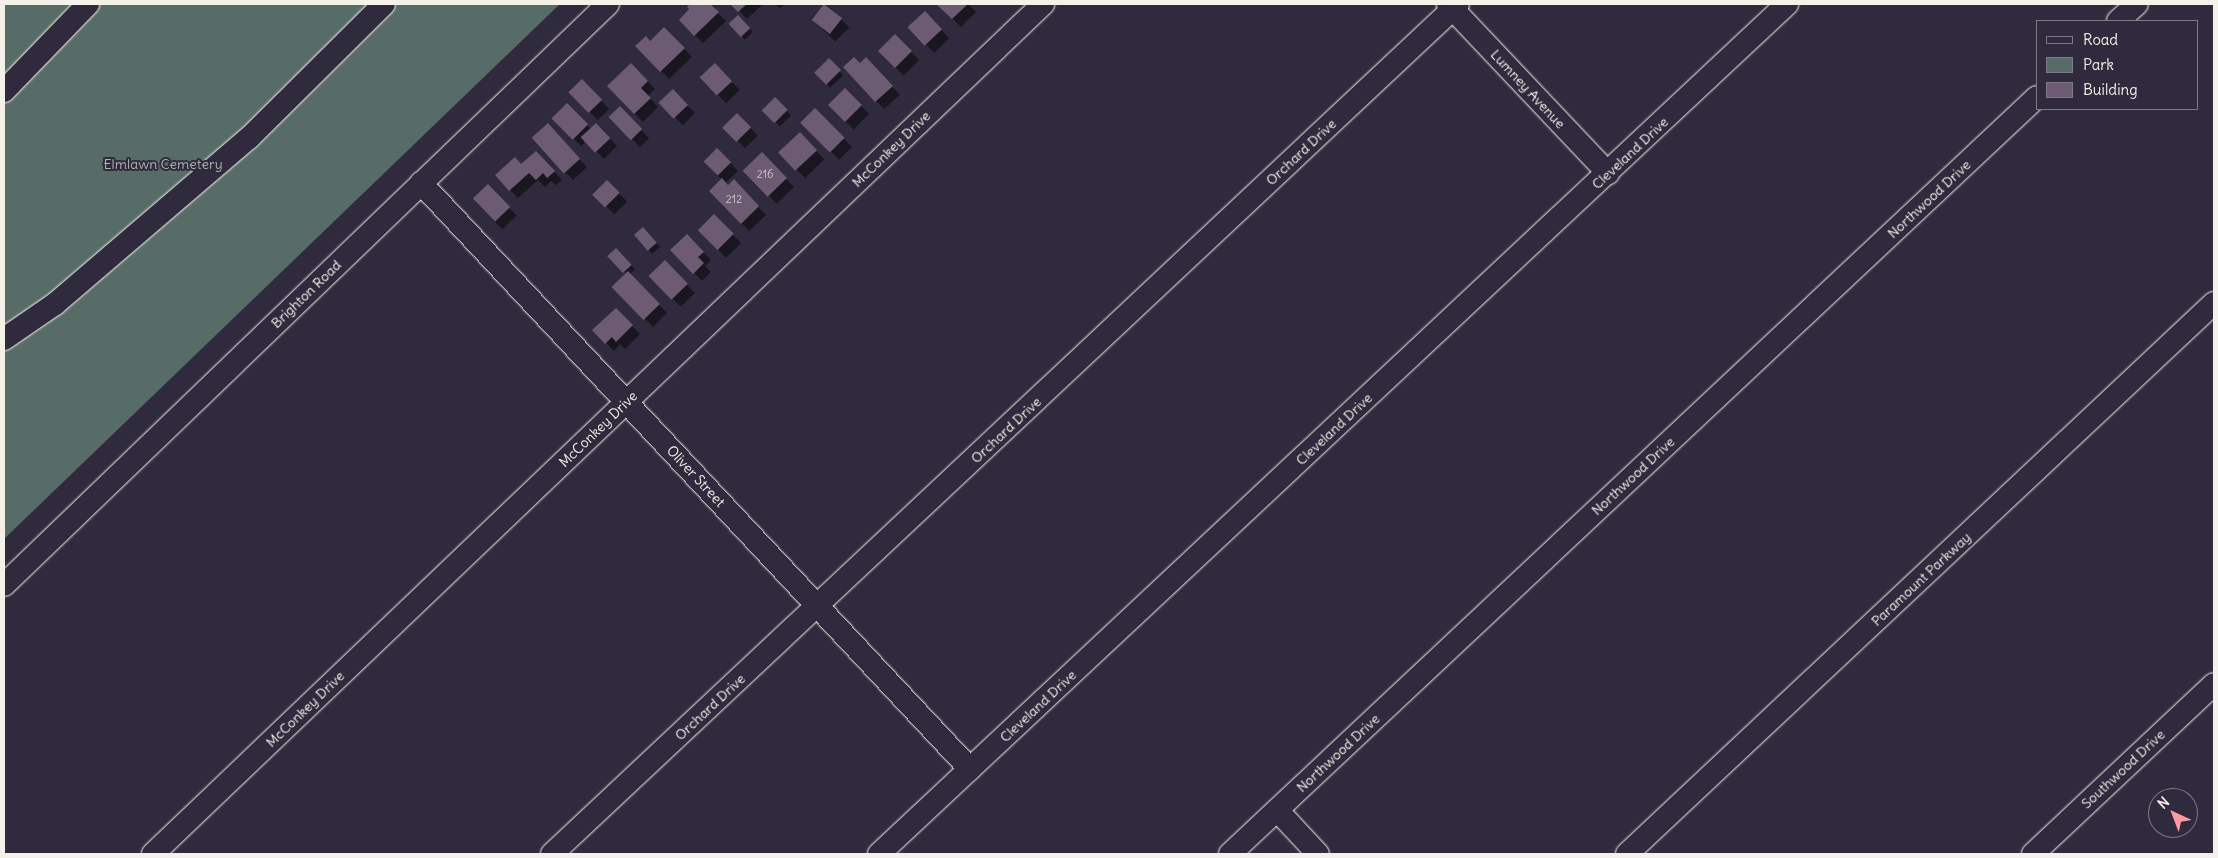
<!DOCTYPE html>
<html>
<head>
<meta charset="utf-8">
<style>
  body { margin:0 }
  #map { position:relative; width:2218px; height:858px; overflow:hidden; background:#2f2a3d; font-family:Delius,sans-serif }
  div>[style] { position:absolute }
  .green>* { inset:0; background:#576c66 }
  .shadow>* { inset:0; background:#0007; transform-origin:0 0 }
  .building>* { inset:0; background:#6d5b74; transform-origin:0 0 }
  .roads { filter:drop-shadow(0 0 1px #f4f1e8) drop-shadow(0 0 1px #f4f1e8) }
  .minor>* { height:22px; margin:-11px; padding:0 11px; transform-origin:11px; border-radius:11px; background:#2f2a3d }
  span { translate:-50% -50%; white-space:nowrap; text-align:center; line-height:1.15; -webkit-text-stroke:4px #2f2a3d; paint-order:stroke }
  .number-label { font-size:11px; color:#d2cccb }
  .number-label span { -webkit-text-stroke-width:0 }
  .street-label { font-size:14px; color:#f4f1e8 }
  .park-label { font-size:14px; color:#adb5ae }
  .frame { position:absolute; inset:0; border:5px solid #f4f1e8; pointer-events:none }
  .legend { position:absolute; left:2036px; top:20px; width:162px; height:90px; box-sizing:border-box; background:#2f2a3d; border:1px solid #7e7a81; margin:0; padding:6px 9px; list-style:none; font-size:15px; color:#f4f1e8 }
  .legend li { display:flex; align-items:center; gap:10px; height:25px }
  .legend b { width:25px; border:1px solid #7e7a81 }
  .north { position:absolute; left:2148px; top:788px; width:50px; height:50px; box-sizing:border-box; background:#2f2a3d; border:1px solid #7e7a81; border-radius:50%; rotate:317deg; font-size:14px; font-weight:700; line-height:20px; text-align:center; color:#f4f1e8 }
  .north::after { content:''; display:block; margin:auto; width:18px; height:22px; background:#ff9aa2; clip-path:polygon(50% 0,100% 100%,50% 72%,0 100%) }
</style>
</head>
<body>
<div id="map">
  <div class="green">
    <i style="clip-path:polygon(4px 4px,560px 4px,4px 539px)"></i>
  </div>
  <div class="shadow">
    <i style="clip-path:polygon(693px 4px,709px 4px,726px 21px,703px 43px,680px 20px)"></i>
    <i style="clip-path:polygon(732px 4px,761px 4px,762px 5px,747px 19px)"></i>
    <i style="clip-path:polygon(776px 4px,785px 4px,780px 8px)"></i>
    <i style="left:826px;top:4px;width:33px;height:20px;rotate:45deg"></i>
    <i style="clip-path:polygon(938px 4px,968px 4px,976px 12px,961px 27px)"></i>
    <i style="left:925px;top:13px;width:35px;height:21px;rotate:46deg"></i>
    <i style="left:738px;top:17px;width:21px;height:11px;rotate:45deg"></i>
    <i style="clip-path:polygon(664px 28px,692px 57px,669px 79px,637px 46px,650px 42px)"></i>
    <i style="left:895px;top:35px;width:35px;height:22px;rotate:46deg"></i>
    <i style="left:829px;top:60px;width:21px;height:18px;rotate:47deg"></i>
    <i style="clip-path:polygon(631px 64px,655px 89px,648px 96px,658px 107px,643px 122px,609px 86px)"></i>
    <i style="left:715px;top:65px;width:35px;height:19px;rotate:45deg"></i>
    <i style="clip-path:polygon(860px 65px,874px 67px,900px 95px,884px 109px,844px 67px)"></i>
    <i style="left:582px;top:81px;width:39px;height:16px;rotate:46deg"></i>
    <i style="left:845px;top:90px;width:34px;height:22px;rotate:45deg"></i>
    <i style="left:673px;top:91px;width:31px;height:17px;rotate:45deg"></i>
    <i style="left:775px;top:99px;width:23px;height:16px;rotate:45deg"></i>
    <i style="clip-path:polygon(567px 104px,591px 129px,596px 124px,617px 146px,604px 159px,586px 141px,581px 146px,553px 118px)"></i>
    <i style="left:620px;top:108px;width:42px;height:13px;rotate:46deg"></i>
    <i style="left:815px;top:109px;width:53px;height:18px;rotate:46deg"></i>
    <i style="left:737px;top:114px;width:30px;height:18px;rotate:46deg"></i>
    <i style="clip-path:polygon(556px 133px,587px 167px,573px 180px,565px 172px)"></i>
    <i style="left:800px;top:134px;width:35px;height:27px;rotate:46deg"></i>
    <i style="clip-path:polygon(717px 149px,738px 171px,725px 183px,729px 186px,734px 181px,766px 215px,749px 231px,711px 191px,722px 180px,704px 161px)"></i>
    <i style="left:762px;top:154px;width:46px;height:24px;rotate:46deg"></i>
    <i style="clip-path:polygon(544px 160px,562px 180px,556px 185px,551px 181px,545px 187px,538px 180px,518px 198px,496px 175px)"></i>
    <i style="left:607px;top:181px;width:29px;height:18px;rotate:46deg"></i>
    <i style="left:488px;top:185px;width:42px;height:20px;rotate:47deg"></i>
    <i style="left:714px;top:215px;width:39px;height:21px;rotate:46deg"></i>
    <i style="clip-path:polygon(647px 232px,660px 247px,652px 254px,649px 250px)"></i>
    <i style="clip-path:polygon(687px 235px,711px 260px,705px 266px,711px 272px,702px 281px,672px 250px)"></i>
    <i style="clip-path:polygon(616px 250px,635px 269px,630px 274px,667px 313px,653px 327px,614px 287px,627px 274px,609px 257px)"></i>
    <i style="left:665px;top:262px;width:43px;height:20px;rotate:46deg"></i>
    <i style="clip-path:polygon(616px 310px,640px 334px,625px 349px,620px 344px,614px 351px,594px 330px)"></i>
  </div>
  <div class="building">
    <i style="clip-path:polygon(690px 4px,710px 4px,719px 12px,694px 36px,679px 20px,689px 9px,687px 7px)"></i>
    <i style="clip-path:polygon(730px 4px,747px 4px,738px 12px)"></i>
    <i style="left:824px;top:4px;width:23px;height:20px;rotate:38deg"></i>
    <i style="clip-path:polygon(936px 4px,968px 4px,952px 19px)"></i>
    <i style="left:925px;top:11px;width:25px;height:24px;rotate:47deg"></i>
    <i style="left:738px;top:15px;width:18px;height:13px;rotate:47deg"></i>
    <i style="clip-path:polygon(664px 27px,685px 48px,660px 72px,635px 46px,646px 36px,650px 41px)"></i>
    <i style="left:895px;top:34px;width:24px;height:24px;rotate:45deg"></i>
    <i style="clip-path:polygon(854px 57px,860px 63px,866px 57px,893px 86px,875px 102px,843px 67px)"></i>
    <i style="left:829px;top:58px;width:17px;height:21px;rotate:45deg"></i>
    <i style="clip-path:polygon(631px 63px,648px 81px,641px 88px,651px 98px,634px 114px,607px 86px)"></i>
    <i style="left:715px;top:63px;width:25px;height:21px;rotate:47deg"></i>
    <i style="left:582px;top:79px;width:29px;height:19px;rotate:46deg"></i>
    <i style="left:845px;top:88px;width:24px;height:24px;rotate:45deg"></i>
    <i style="left:673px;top:89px;width:22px;height:20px;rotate:47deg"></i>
    <i style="left:775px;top:97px;width:18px;height:19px;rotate:45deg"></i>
    <i style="left:567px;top:103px;width:30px;height:22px;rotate:45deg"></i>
    <i style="left:620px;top:106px;width:32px;height:16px;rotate:46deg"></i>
    <i style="left:815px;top:108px;width:42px;height:21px;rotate:45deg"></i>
    <i style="left:737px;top:113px;width:20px;height:21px;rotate:45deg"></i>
    <i style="left:548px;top:123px;width:48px;height:22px;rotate:48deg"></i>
    <i style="left:596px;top:123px;width:21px;height:21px;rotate:47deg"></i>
    <i style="left:800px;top:132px;width:25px;height:30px;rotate:47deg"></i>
    <i style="left:717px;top:148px;width:20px;height:19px;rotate:45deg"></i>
    <i style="clip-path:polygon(536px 151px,555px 171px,547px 178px,543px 173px,536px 180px,529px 173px,509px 191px,495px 175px,515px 157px,521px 164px)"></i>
    <i style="left:762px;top:152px;width:36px;height:27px;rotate:46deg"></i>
    <i style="clip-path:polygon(722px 178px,728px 185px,734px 179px,759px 206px,741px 224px,709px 191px)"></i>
    <i style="left:607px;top:180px;width:18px;height:21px;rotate:45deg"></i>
    <i style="left:488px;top:184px;width:32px;height:21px;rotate:46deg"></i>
    <i style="left:714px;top:214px;width:28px;height:23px;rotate:45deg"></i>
    <i style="left:643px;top:227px;width:21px;height:12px;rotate:49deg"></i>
    <i style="clip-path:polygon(687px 234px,704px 252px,698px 257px,704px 263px,693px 274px,670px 250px)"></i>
    <i style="left:616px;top:248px;width:23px;height:12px;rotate:47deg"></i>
    <i style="left:665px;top:260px;width:33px;height:23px;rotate:46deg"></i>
    <i style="left:628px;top:271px;width:46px;height:23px;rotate:46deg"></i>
    <i style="clip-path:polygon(616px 308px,633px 325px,616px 342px,612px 337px,605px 344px,592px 330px)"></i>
  </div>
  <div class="roads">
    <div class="minor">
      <i style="left:1448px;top:4px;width:233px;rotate:46.6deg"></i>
      <i style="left:2118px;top:21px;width:25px;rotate:-42deg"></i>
      <i style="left:4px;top:91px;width:121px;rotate:-46deg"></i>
      <i style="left:421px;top:183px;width:803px;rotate:46.87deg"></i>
      <i style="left:4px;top:339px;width:62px;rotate:-34.5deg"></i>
      <i style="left:55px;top:304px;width:255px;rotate:-40.6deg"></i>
      <i style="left:249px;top:138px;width:190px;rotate:-44.8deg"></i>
      <i style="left:4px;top:585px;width:838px;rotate:-43.89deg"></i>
      <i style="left:1277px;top:810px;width:60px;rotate:47deg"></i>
      <i style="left:153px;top:854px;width:1231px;rotate:-43.68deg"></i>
      <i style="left:552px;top:854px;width:1242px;rotate:-43.17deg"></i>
      <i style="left:879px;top:854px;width:1244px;rotate:-43.11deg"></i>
      <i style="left:1230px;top:854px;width:1106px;rotate:-43.17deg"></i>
      <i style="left:1627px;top:854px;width:805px;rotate:-43.19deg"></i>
      <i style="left:2033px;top:854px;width:248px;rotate:-43.2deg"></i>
    </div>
  </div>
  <div class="number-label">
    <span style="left:765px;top:174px">216</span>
    <span style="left:734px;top:199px">212</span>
  </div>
  <div class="street-label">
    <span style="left:1528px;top:89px;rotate:47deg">Lumney Avenue</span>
    <span style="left:891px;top:149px;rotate:-44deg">McConkey Drive</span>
    <span style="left:1301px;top:152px;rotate:-43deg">Orchard Drive</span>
    <span style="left:1630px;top:153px;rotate:-43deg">Cleveland Drive</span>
    <span style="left:1929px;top:199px;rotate:-43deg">Northwood Drive</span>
    <span style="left:306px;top:294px;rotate:-44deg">Brighton Road</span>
    <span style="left:598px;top:429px;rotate:-44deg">McConkey Drive</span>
    <span style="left:1334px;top:429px;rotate:-43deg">Cleveland Drive</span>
    <span style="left:1006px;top:430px;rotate:-43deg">Orchard Drive</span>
    <span style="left:696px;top:476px;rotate:47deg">Oliver Street</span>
    <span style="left:1633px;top:476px;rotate:-43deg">Northwood Drive</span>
    <span style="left:1921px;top:579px;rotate:-43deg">Paramount Parkway</span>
    <span style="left:1038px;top:706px;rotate:-43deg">Cleveland Drive</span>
    <span style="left:710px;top:707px;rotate:-43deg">Orchard Drive</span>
    <span style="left:305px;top:709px;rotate:-44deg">McConkey Drive</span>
    <span style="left:1338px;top:753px;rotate:-43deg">Northwood Drive</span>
    <span style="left:2123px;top:769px;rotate:-43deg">Southwood Drive</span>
  </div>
  <div class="park-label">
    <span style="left:163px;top:164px">Elmlawn Cemetery</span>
  </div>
  <div class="frame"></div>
  <ul class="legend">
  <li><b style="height:6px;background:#2f2a3d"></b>Road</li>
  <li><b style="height:14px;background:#576c66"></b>Park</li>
  <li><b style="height:14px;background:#6d5b74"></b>Building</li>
  </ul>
  <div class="north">N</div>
</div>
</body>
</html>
